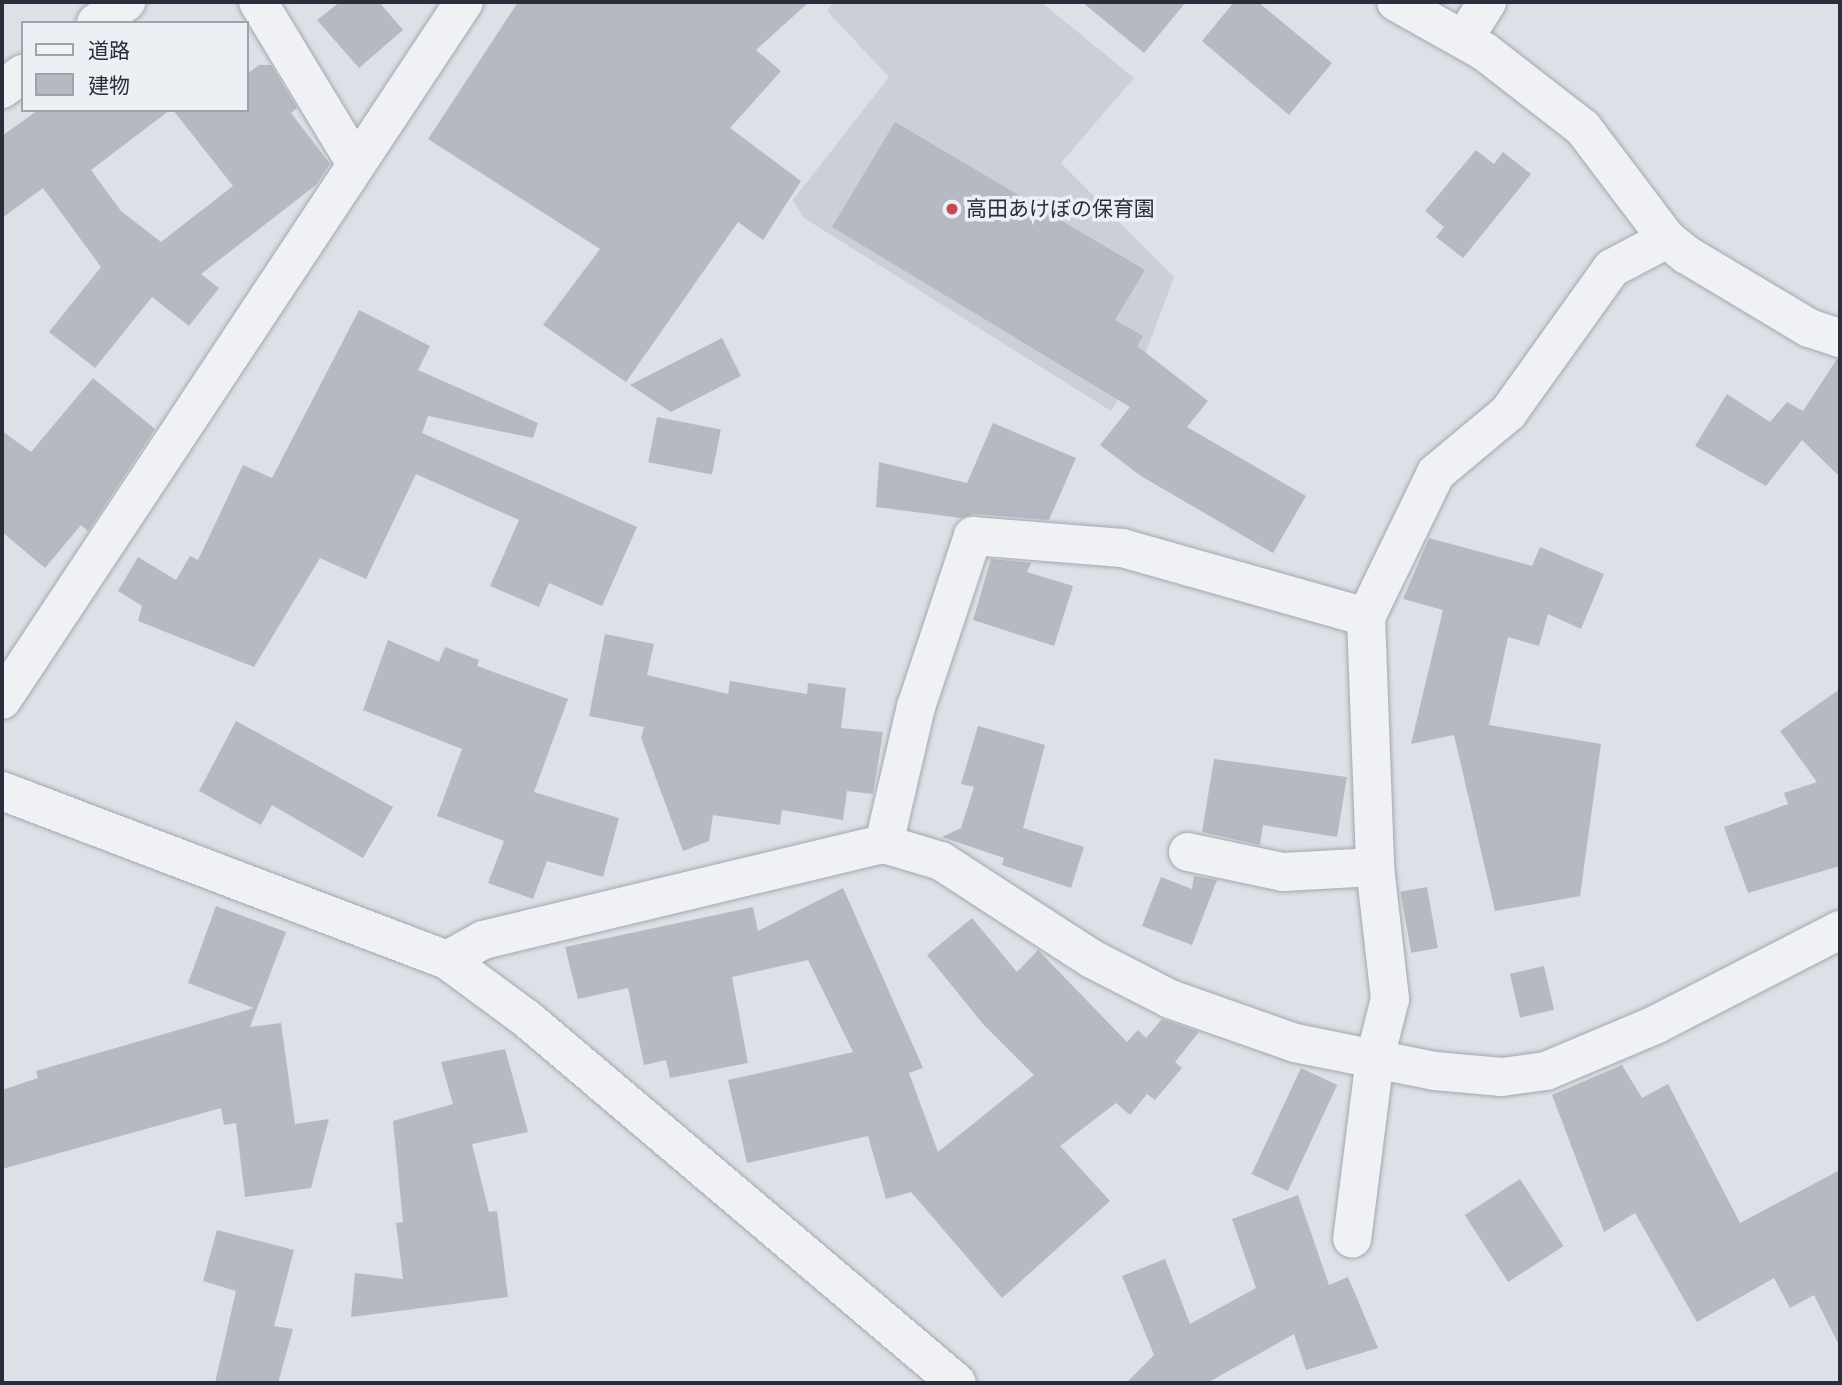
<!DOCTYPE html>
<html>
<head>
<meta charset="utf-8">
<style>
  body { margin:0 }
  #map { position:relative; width:1842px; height:1385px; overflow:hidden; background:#dde0e6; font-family:"DM Sans","Noto Sans JP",sans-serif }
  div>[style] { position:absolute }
  .built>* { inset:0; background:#cbcfd8 }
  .building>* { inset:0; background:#b5b9c2; transform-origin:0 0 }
  .roads { filter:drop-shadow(0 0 2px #a3a7b0) drop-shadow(0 0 2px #a3a7b0) }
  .minor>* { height:38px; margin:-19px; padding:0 19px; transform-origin:19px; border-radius:19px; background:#eff1f5 }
  .dots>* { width:19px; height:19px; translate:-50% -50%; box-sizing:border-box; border:4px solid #eceff4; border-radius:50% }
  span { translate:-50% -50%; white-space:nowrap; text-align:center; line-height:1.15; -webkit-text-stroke:7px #eceff4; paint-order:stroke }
  .poi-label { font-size:21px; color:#282e3c }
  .left { translate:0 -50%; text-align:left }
  .frame { position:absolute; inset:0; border:4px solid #282e3c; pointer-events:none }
  .legend { position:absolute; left:21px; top:21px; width:228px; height:91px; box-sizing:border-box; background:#eceff4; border:2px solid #9ea2aa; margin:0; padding:9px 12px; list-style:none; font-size:21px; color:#282e3c }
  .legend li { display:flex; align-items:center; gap:14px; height:35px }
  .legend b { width:35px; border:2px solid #9ea2aa }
</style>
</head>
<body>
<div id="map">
  <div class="built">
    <i style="clip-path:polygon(833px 2px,1041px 2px,1134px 78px,1061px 163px,1174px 277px,1144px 357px,1111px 411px,804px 218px,793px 200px,889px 77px,827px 11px)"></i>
  </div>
  <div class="building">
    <i style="clip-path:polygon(340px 2px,379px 2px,403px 30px,359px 68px,317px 20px)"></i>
    <i style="clip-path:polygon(518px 2px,809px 2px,756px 50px,781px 71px,730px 128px,801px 181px,763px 240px,738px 222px,626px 382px,543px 325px,600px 249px,428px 139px)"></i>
    <i style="clip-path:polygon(1082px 2px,1186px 2px,1144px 53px)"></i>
    <i style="clip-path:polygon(1234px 2px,1258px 2px,1332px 63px,1289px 115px,1202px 41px)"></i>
    <i style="clip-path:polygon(259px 65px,271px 65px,297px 108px,291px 113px,330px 164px,316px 185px,201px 274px,219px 288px,189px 326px,152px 297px,95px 368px,49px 332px,101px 267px,43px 188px,2px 218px,2px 136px,38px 110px,170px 110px,91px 170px,121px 211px,161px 242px,233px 186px,173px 110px,247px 110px,247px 74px)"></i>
    <i style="clip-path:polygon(895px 122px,1145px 270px,1115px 320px,1143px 336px,1137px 346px,1208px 401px,1187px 427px,1306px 496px,1273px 553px,1141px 476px,1100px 445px,1130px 407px,832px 227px)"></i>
    <i style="clip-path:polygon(1476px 150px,1494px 164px,1503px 152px,1531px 174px,1463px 258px,1436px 237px,1444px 227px,1425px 211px)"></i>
    <i style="clip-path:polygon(359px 310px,430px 346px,418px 370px,538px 423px,533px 438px,428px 416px,422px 433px,637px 527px,602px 606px,549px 583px,539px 607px,490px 586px,519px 520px,416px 474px,366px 579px,320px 558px,254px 667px,138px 621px,142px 606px,118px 591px,138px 557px,176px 580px,190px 556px,198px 560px,243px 465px,272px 478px)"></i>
    <i style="clip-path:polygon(722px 338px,741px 376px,671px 412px,630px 385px)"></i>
    <i style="clip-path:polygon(1837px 359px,1840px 359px,1840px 477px,1802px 440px,1766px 486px,1695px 446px,1727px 394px,1770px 422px,1787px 402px,1803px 411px)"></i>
    <i style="clip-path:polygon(93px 378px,155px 429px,88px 531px,81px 525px,45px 568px,2px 532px,2px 431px,31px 452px)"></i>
    <i style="left:657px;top:417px;width:65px;height:46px;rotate:11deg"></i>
    <i style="clip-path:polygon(993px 423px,1076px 458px,1049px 520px,975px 514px,961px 518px,876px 507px,879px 462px,967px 483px)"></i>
    <i style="clip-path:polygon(1429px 538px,1532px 566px,1540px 547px,1604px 574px,1581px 629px,1548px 614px,1539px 646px,1508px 637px,1489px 725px,1601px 744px,1580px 896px,1495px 911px,1454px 735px,1411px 744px,1443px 610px,1403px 599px)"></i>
    <i style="clip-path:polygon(991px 559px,1031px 563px,1027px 572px,1073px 586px,1054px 646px,973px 620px)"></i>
    <i style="clip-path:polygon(605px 634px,654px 644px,647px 675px,728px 694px,730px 681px,807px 694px,808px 683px,846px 688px,841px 728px,883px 732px,873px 794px,847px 791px,843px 820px,782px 810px,780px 825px,713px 815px,709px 841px,683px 851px,641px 738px,644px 727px,589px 716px)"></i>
    <i style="clip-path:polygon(388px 640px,439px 662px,445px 647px,479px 660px,477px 666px,568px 699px,534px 792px,619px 818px,603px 877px,547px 861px,533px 899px,488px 883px,504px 841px,437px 816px,462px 749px,363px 710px)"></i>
    <i style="clip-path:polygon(1840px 689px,1840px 866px,1748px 893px,1724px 827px,1788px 804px,1784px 793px,1817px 782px,1780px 731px)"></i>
    <i style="clip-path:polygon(236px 721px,393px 807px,363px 858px,272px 805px,261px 825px,199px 791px)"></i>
    <i style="clip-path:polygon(978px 726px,1045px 745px,1023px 828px,1084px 847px,1071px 888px,1002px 865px,1004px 858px,942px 837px,961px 828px,974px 787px,961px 784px)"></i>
    <i style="clip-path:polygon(1214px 759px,1347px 777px,1337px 837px,1263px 825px,1260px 845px,1202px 832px)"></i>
    <i style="clip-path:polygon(1194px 876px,1217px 880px,1192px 945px,1142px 926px,1161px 877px,1192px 889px)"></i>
    <i style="left:1427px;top:887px;width:62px;height:27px;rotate:80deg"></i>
    <i style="clip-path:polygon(843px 888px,923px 1068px,909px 1073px,938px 1152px,1034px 1075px,983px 1024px,927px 955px,972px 918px,1017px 972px,1038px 950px,1127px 1042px,1138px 1030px,1146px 1038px,1162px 1019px,1199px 1032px,1175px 1062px,1182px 1068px,1155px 1100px,1147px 1094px,1130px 1115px,1116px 1103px,1060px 1146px,1110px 1201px,1002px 1298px,911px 1192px,886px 1199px,868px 1136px,747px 1163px,728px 1080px,853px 1052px,808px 960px,732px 977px,748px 1063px,670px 1078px,666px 1060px,644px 1065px,628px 988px,578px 999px,565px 947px,753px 907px,758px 931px)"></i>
    <i style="clip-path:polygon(216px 906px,286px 932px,250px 1027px,281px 1023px,295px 1124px,329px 1119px,311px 1188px,245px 1197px,236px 1123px,224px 1125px,221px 1108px,2px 1169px,2px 1090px,38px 1078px,36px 1071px,254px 1008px,188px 983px)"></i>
    <i style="left:1544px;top:966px;width:45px;height:35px;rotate:77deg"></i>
    <i style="clip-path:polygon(505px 1049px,528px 1132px,472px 1144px,489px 1212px,497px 1211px,508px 1297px,351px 1317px,355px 1273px,403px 1279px,396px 1223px,403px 1222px,393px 1121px,453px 1104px,441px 1062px)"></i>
    <i style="clip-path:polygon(1622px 1065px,1642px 1098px,1668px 1084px,1740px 1223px,1840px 1170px,1840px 1347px,1814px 1295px,1790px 1308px,1774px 1278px,1697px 1322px,1635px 1213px,1604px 1232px,1552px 1095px)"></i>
    <i style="left:1301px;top:1068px;width:40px;height:117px;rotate:25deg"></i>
    <i style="left:1520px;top:1179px;width:80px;height:66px;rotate:57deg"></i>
    <i style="clip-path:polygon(1298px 1195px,1329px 1285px,1348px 1277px,1378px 1348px,1306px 1370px,1294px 1334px,1207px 1383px,1126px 1383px,1154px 1355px,1122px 1276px,1165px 1259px,1190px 1324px,1256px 1288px,1232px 1219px)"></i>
    <i style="clip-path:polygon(217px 1230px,294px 1250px,274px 1326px,293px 1329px,278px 1383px,215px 1383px,236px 1291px,203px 1281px)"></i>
  </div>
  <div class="roads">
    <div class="minor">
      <i style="left:258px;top:2px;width:189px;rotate:58.8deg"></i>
      <i style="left:1396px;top:2px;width:102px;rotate:29.3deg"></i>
      <i style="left:1485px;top:52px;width:124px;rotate:37.8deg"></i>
      <i style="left:1583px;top:128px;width:139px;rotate:52.9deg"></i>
      <i style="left:1667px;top:239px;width:26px;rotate:39deg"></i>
      <i style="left:1687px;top:255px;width:142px;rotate:30.9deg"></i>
      <i style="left:1809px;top:328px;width:33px;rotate:18deg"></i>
      <i style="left:96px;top:23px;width:37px;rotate:-35deg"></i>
      <i style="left:1464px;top:39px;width:44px;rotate:-58.1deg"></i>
      <i style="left:2px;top:89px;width:26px;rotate:-36deg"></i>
      <i style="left:1366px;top:617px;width:160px;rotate:-64.1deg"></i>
      <i style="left:1436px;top:473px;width:94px;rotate:-39.8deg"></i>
      <i style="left:1508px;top:413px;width:178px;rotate:-54.4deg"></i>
      <i style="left:1612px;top:268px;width:62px;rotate:-27.8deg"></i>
      <i style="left:2px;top:700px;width:837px;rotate:-56.5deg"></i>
      <i style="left:2px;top:791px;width:476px;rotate:20.8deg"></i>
      <i style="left:447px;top:960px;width:99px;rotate:36.4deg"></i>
      <i style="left:527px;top:1019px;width:563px;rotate:40.25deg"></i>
      <i style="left:884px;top:844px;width:141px;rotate:-76.9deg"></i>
      <i style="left:916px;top:707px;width:180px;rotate:-71.6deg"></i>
      <i style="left:973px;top:536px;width:149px;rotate:4.6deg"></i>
      <i style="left:1122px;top:548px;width:254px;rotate:15.8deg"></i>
      <i style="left:1366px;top:617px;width:250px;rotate:87.9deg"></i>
      <i style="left:1188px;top:852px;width:97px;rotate:11.9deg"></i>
      <i style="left:1283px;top:872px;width:92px;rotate:-3.1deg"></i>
      <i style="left:1375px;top:867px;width:133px;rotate:83.5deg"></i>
      <i style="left:1390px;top:999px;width:61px;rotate:104.3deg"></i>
      <i style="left:1375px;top:1058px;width:182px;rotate:97.2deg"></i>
      <i style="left:447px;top:960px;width:41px;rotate:-29.1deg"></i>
      <i style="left:483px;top:940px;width:412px;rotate:-13.5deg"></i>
      <i style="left:884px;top:844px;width:59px;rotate:16.6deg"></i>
      <i style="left:941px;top:861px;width:180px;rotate:33deg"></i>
      <i style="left:1092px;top:959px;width:88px;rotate:27.1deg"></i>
      <i style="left:1170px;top:999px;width:133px;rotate:19.4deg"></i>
      <i style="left:1295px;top:1043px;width:143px;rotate:11.3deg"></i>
      <i style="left:1435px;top:1071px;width:67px;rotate:5.1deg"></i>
      <i style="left:1502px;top:1077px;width:44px;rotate:-7.8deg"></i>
      <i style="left:1546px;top:1071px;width:121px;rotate:-22.9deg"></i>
      <i style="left:1657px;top:1024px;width:206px;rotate:-27.2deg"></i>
    </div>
  </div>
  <div class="dots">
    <i style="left:952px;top:209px;background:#c54853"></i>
  </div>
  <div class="poi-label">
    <span class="left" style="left:966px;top:209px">高田あけぼの保育園</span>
  </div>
  <div class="frame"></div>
  <ul class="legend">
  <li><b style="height:9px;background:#eff1f5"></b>道路</li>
  <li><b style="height:19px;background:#b5b9c2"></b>建物</li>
  </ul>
</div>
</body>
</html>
